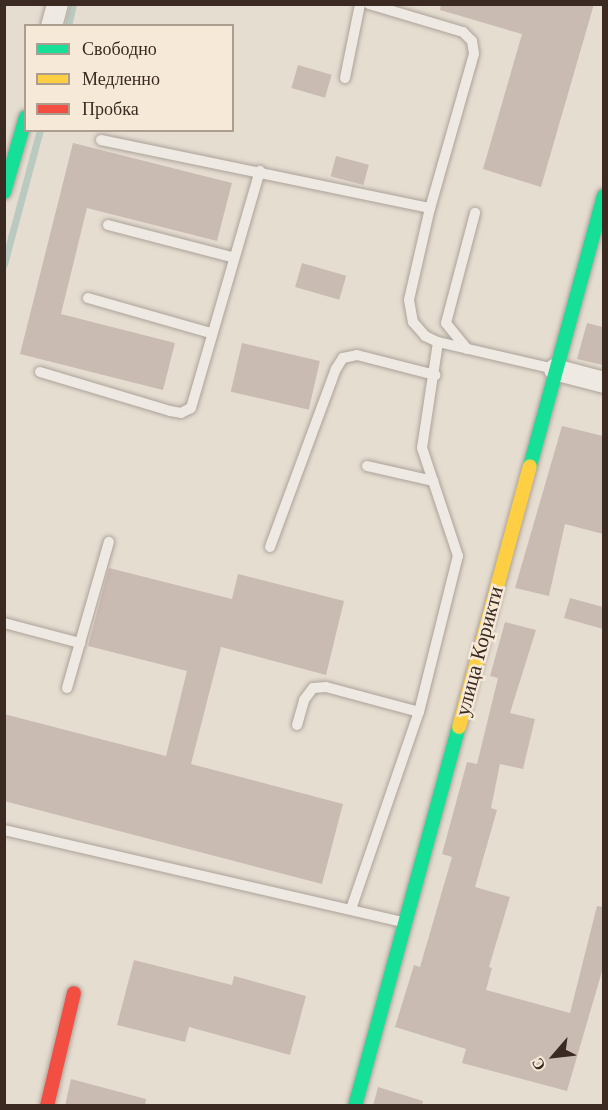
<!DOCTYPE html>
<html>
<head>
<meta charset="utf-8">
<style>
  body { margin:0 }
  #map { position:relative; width:608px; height:1110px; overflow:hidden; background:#e6ddd1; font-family:"Libre Baskerville",serif }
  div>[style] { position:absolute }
  .stream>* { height:7px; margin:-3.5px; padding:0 3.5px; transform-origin:3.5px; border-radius:3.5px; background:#bbcac0 }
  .building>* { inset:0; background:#cabbb2; transform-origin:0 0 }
  .roads { filter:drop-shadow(0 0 2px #aca299) drop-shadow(0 0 2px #aca299) }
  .lane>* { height:10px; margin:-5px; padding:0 5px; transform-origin:5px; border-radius:5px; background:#eee9e2 }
  .street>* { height:21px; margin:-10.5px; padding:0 10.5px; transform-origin:10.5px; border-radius:10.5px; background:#eee9e2 }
  .fast>* { height:14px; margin:-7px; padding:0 7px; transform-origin:7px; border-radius:7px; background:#16e098 }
  .slow>* { height:14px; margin:-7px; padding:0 7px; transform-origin:7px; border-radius:7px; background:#ffcf43 }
  .jam>* { height:14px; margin:-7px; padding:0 7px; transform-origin:7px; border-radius:7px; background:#f24e42 }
  span { translate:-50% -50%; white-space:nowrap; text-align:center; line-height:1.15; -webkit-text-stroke:5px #f6e9d8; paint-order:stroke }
  .street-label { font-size:21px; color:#3b2a21 }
  .frame { position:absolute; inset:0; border:6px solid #3b2a21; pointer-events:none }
  .legend { position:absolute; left:24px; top:24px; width:210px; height:108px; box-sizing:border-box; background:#f6e9d8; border:2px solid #ab9d8f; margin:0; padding:8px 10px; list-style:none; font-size:18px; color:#3b2a21 }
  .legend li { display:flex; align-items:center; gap:12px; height:30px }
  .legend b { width:30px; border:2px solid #ab9d8f }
  .north { position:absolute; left:524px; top:1026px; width:60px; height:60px; -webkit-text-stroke:4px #f6e9d8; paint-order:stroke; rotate:242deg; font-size:16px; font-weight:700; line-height:24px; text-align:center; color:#3b2a21 }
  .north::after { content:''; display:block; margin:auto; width:21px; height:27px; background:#3b2a21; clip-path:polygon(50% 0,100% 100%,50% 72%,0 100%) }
</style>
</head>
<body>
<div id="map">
  <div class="stream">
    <i style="left:68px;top:26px;width:23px;rotate:-77deg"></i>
    <i style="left:4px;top:264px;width:139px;rotate:-75deg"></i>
  </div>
  <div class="building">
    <i style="clip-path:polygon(441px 4px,594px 4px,541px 187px,483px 169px,522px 34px,440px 10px)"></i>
    <i style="left:298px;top:65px;width:35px;height:24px;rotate:16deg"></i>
    <i style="clip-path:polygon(73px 143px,232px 183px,217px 241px,87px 208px,61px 314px,175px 343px,163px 390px,20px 354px)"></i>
    <i style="left:336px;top:156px;width:34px;height:21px;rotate:15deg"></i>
    <i style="left:302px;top:263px;width:46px;height:25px;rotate:16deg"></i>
    <i style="clip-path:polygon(587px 323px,603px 327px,603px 365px,577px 359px)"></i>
    <i style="left:242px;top:343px;width:80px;height:50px;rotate:13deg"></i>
    <i style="clip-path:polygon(562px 426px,603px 436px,603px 534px,565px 524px,549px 596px,515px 588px)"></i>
    <i style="clip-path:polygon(109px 568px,232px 599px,238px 574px,344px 601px,326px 675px,221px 647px,191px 764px,343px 804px,322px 884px,4px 801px,4px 714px,166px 756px,187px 671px,88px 646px)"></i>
    <i style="clip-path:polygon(570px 598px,603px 607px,603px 629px,564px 618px)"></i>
    <i style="clip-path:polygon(505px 622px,536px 630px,510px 713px,535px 719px,523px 769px,500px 764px,491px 808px,497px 810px,475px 887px,510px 897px,489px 967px,492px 968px,486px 990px,570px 1013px,597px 906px,603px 907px,603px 968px,567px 1091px,462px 1063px,466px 1049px,395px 1027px,414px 965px,420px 967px,452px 857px,442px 854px,467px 762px,477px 764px,498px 678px,490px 676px)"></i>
    <i style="clip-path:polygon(134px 960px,232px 985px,234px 976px,306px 996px,290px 1055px,189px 1027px,185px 1042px,117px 1025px)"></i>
    <i style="clip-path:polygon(71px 1079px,146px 1099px,145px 1106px,65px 1106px)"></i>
    <i style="clip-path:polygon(378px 1087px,423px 1101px,422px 1106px,373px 1106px)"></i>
  </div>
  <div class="roads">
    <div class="lane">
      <i style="left:369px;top:4px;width:98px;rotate:16.6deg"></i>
      <i style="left:463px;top:32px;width:13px;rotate:45deg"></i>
      <i style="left:472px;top:41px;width:13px;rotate:81deg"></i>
      <i style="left:474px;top:54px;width:160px;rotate:105.9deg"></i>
      <i style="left:430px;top:208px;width:94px;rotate:102.9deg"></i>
      <i style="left:409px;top:300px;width:22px;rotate:80deg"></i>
      <i style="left:413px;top:322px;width:18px;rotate:49deg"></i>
      <i style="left:425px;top:336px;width:14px;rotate:25deg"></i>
      <i style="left:438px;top:342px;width:119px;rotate:13.1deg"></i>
      <i style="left:345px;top:78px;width:76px;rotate:-78.5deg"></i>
      <i style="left:101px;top:140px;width:336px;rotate:11.7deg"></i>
      <i style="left:108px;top:225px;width:128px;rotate:14.5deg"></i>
      <i style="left:88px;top:298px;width:128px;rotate:15.9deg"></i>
      <i style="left:467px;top:349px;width:33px;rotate:-129deg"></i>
      <i style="left:446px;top:323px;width:114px;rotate:-75.2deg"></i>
      <i style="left:40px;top:372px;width:136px;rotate:16.7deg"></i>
      <i style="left:170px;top:411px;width:11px;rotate:10deg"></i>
      <i style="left:181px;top:413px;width:11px;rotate:-27deg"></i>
      <i style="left:191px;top:408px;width:247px;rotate:-73.8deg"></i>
      <i style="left:367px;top:466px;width:68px;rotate:12.8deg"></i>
      <i style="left:270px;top:547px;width:190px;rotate:-69.7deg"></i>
      <i style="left:336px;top:369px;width:13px;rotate:-58deg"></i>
      <i style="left:343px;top:358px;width:14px;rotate:-12deg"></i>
      <i style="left:357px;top:355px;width:81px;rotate:14.4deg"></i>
      <i style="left:4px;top:623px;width:79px;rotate:14.7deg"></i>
      <i style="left:67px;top:688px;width:152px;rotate:-74deg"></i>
      <i style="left:297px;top:725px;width:26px;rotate:-74deg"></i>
      <i style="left:304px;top:700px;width:15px;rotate:-53deg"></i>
      <i style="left:313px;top:688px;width:13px;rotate:-4deg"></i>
      <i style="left:326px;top:687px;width:96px;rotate:15deg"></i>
      <i style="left:4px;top:830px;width:409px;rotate:13deg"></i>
      <i style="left:351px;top:909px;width:208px;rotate:-71deg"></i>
      <i style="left:419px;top:712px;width:161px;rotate:-76deg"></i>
      <i style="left:458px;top:556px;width:114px;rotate:-108.4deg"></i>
      <i style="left:422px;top:448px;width:107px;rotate:-81.4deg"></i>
    </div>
    <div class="street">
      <i style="left:51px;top:26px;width:23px;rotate:-75deg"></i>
      <i style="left:554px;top:369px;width:52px;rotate:14.6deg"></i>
    </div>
    <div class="fast">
      <i style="left:4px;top:192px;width:78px;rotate:-73.7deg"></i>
      <i style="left:530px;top:466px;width:280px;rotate:-74.7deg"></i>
      <i style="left:355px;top:1106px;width:393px;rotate:-74.7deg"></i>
    </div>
    <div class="slow">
      <i style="left:459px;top:727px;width:270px;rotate:-74.8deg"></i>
    </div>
    <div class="jam">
      <i style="left:47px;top:1106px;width:116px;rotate:-76.6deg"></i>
    </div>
  </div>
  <div class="street-label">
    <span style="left:479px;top:651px;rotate:-75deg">улица Корикти</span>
  </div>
  <div class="frame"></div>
  <ul class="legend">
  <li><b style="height:8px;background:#16e098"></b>Свободно</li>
  <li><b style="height:8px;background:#ffcf43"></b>Медленно</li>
  <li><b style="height:8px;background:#f24e42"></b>Пробка</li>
  </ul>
  <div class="north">С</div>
</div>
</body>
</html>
